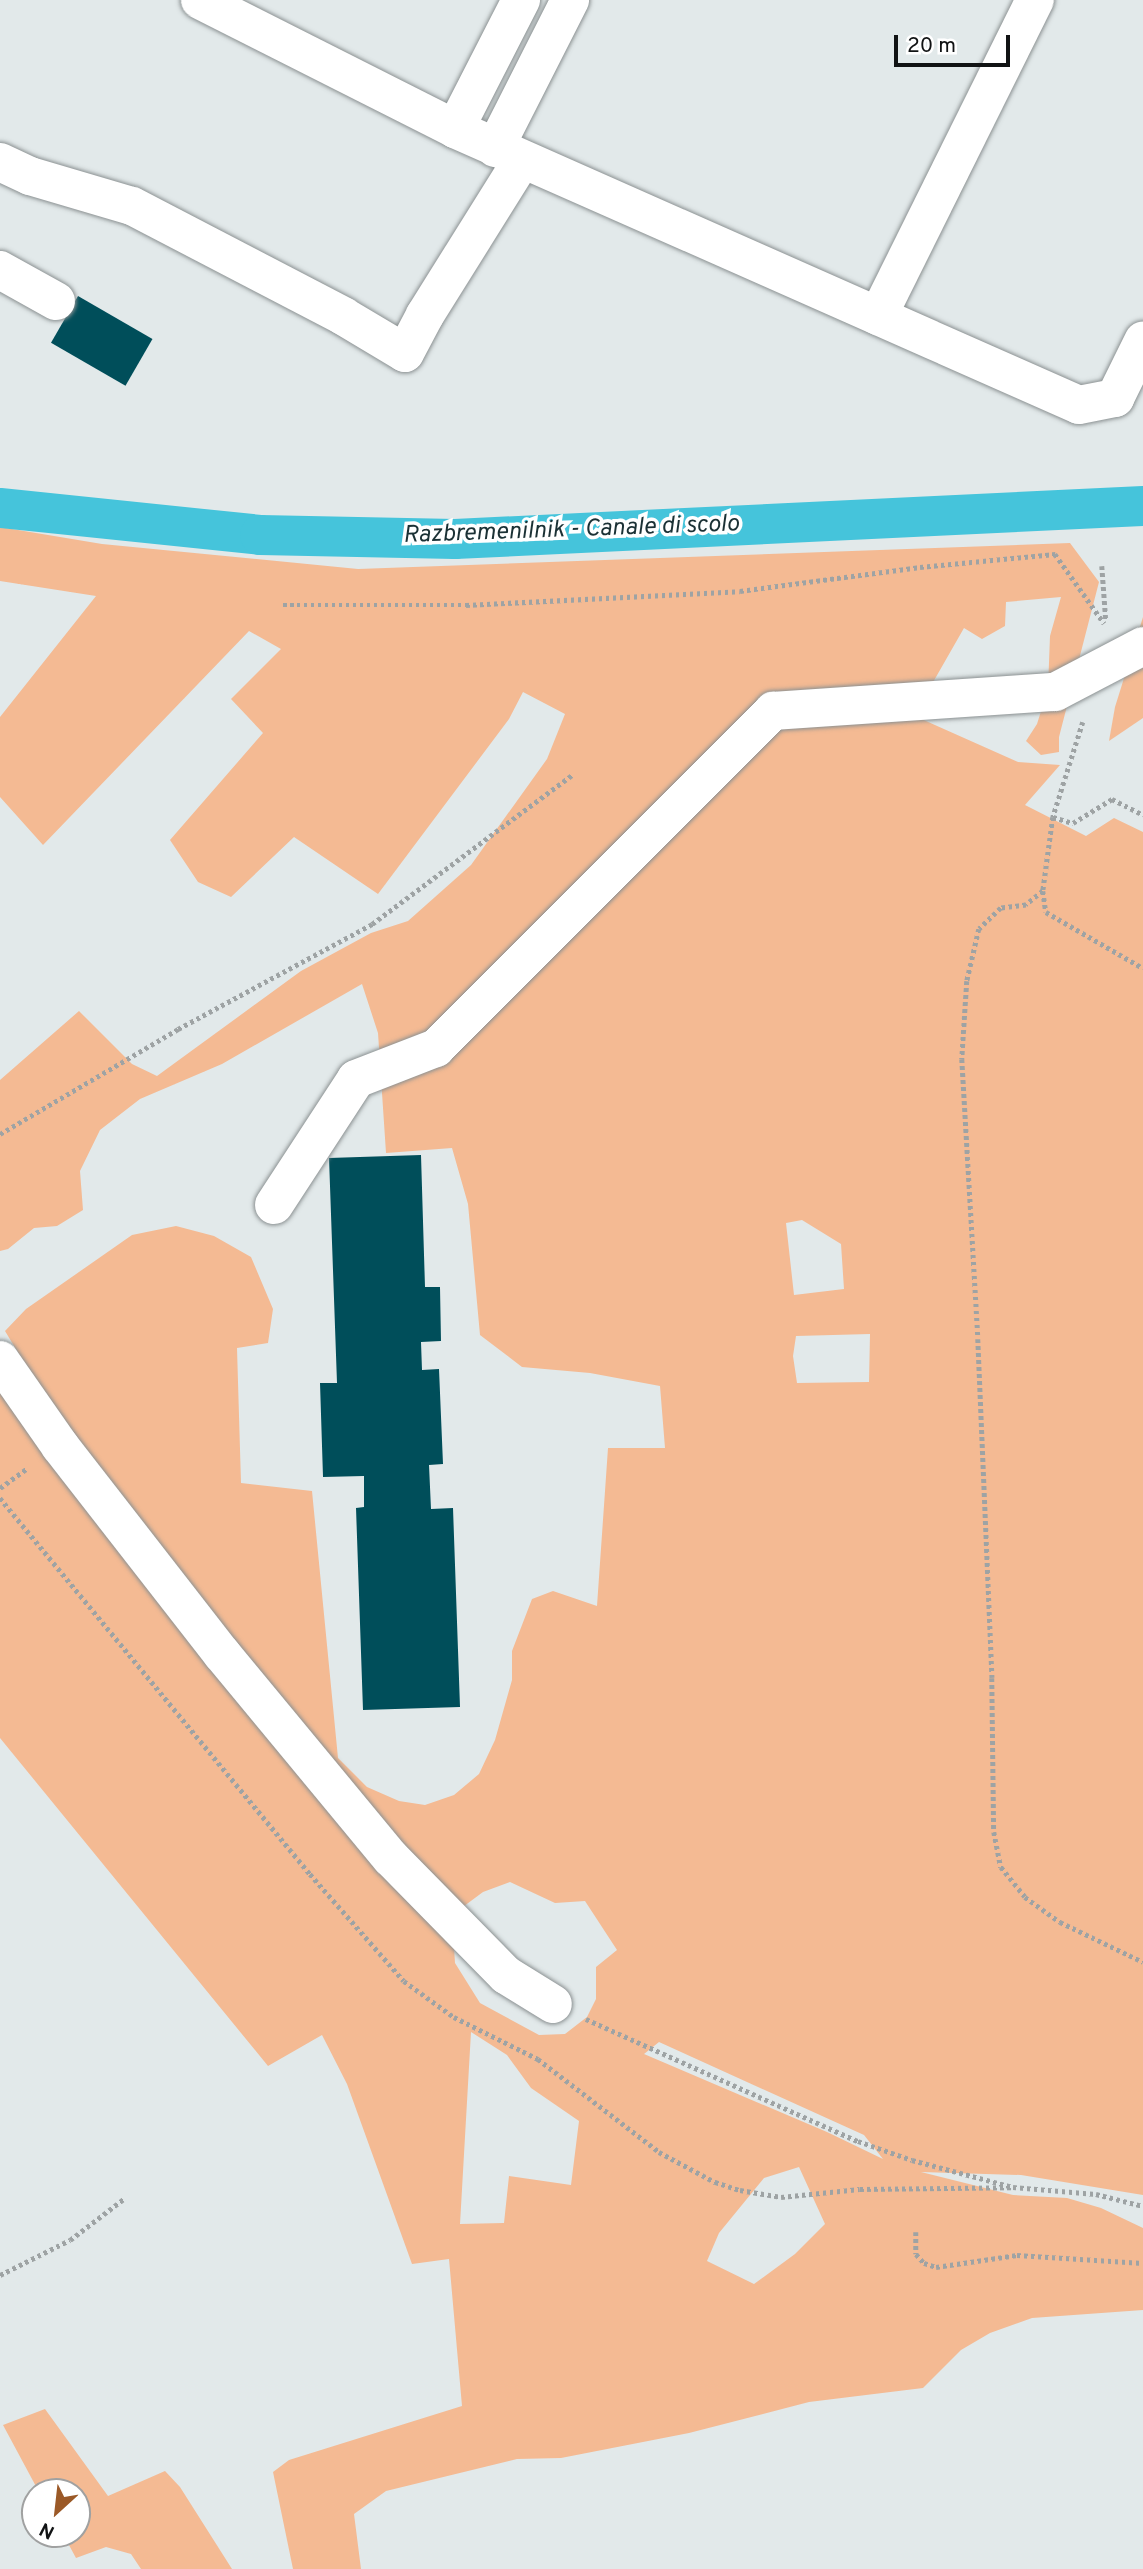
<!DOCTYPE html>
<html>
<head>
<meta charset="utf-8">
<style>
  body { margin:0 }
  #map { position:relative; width:1143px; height:2569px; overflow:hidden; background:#e2e9ea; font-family:Overpass,sans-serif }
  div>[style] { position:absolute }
  .green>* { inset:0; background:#f4ba93 }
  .canal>* { height:40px; margin:-20px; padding:0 20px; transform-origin:20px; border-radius:20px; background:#45c4db }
  .building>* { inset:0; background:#004e5a; transform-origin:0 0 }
  .path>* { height:4.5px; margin-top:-2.25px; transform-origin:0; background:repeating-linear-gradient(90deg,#9ea3a4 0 3.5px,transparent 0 7px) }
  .roads { filter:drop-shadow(0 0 2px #8b9192) drop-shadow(0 0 2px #8b9192) }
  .minor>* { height:38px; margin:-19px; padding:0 19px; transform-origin:19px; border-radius:19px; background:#fff }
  span { translate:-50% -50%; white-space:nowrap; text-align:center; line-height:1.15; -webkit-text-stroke:7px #fff; paint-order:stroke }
  .water-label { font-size:24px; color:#1b3135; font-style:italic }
  .north { position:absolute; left:21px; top:2478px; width:70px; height:70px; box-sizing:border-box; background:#fff; border:2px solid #a0a1a1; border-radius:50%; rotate:207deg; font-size:19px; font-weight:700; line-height:28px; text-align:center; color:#111314 }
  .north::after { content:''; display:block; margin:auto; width:24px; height:32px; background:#9b5927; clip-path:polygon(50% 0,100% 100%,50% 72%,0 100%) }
  .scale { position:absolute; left:894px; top:35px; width:116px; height:32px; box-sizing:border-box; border:4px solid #111314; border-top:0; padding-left:9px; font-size:21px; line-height:24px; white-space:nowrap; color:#111314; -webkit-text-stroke:5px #fff; paint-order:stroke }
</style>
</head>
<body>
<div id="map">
  <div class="green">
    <i style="clip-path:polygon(evenodd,0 527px,102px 544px,358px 569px,1070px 543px,1099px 582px,1059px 737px,1059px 752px,1041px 755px,1026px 741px,1037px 724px,1048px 689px,1050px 636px,1061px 597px,1006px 602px,1005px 626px,982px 639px,964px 628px,932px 684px,899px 709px,1018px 762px,1060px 765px,1025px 805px,1086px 836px,1114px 818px,1143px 832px,1143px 2195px,1021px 2175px,921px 2172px,1013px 2195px,1067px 2198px,1101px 2208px,1143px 2228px,1143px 2310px,1032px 2318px,990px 2333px,961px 2350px,923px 2388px,809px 2402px,689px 2433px,561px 2458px,517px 2459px,386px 2491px,354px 2514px,361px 2569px,293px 2569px,273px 2472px,289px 2460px,462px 2406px,449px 2259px,412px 2264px,347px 2084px,322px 2035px,268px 2066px,0 1738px,0 1377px,76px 1449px,5px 1331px,26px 1309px,132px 1235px,176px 1226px,214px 1236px,251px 1257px,273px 1309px,268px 1343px,237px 1348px,241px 1483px,312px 1491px,338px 1758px,367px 1787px,399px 1801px,425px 1805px,454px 1795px,479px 1774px,495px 1740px,512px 1680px,512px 1651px,532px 1599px,553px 1591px,597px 1606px,608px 1448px,665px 1448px,660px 1386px,590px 1373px,522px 1367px,480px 1335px,468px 1204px,452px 1148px,386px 1153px,378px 1033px,362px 984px,222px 1064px,140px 1099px,100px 1130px,80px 1171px,83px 1210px,57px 1226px,34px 1228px,8px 1249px,0 1251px,0 1080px,79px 1011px,132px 1064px,157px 1076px,301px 971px,371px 933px,408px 921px,471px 865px,547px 759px,565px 714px,523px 692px,509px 719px,378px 894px,294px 837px,231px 897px,198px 882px,170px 840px,263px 733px,231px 699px,281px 649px,249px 631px,43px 845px,0 797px,0 717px,96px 596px,0 581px,0 527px,802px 1220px,841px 1244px,844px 1289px,794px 1295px,786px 1223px,802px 1220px,0 527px,870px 1334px,869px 1382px,797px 1383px,793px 1356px,796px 1336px,870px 1334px,0 527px,510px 1882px,555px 1903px,585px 1901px,617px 1950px,596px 1967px,596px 1999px,587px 2017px,565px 2034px,539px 2035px,480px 2003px,455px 1963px,452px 1915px,483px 1892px,510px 1882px,0 527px,471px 2032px,507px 2055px,531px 2088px,579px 2121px,571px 2185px,509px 2176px,504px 2223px,460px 2224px,471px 2032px,0 527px,659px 2042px,864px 2135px,883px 2159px,827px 2132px,644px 2054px,659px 2042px,0 527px,799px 2167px,825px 2224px,795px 2254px,754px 2284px,707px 2261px,719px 2233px,764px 2178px,799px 2167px)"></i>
    <i style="clip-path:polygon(1143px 617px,1143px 718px,1109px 741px,1115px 707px)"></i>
    <i style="clip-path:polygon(45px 2409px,108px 2496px,165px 2471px,180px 2487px,232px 2569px,141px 2569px,131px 2554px,106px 2547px,76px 2558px,63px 2534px,77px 2534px,77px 2492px,39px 2492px,3px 2425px)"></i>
  </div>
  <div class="canal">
    <i style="left:0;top:508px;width:261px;rotate:5.9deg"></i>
    <i style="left:260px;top:535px;width:195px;rotate:1.2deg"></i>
    <i style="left:455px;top:539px;width:689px;rotate:-2.75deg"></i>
  </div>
  <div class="building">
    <i style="left:78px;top:296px;width:86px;height:54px;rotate:30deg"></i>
    <i style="clip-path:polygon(421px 1155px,425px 1287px,440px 1287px,441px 1341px,421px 1342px,422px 1370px,439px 1369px,443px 1464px,429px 1465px,431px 1509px,453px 1508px,460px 1707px,363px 1710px,356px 1508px,364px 1507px,364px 1476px,323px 1477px,320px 1383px,337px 1383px,329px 1158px)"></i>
  </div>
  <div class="path">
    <i style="left:1102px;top:566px;width:55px;rotate:85.8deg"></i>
    <i style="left:283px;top:605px;width:183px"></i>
    <i style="left:466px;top:605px;width:274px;rotate:-2.9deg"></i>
    <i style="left:740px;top:591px;width:182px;rotate:-7.6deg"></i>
    <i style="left:920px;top:567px;width:136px;rotate:-5.5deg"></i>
    <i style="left:1055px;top:554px;width:85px;rotate:54.6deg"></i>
    <i style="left:1083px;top:722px;width:100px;rotate:107.5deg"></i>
    <i style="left:1053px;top:817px;width:75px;rotate:97.7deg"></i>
    <i style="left:1043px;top:891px;width:22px;rotate:141deg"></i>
    <i style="left:1026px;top:905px;width:25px;rotate:173deg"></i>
    <i style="left:1001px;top:908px;width:30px;rotate:136deg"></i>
    <i style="left:979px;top:929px;width:53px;rotate:103deg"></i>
    <i style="left:967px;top:981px;width:78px;rotate:93.7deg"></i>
    <i style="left:962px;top:1059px;width:280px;rotate:86.7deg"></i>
    <i style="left:978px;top:1339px;width:339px;rotate:87.6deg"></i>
    <i style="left:992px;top:1678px;width:154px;rotate:89.3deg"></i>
    <i style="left:994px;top:1832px;width:36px;rotate:79deg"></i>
    <i style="left:1001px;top:1867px;width:38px;rotate:51deg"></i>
    <i style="left:1025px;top:1897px;width:43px;rotate:35.5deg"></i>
    <i style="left:1060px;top:1922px;width:92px;rotate:25.7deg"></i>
    <i style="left:1053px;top:817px;width:21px;rotate:17deg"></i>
    <i style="left:1073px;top:823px;width:46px;rotate:-31.6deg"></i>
    <i style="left:1112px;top:799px;width:35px;rotate:27deg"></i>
    <i style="left:1043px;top:891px;width:21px;rotate:82deg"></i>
    <i style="left:1046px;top:912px;width:112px;rotate:30deg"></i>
    <i style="left:0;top:1134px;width:207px;rotate:-30.5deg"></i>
    <i style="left:178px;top:1029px;width:221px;rotate:-28.4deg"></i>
    <i style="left:372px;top:924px;width:249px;rotate:-36.7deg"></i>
    <i style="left:0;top:1488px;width:34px;rotate:-36deg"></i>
    <i style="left:0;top:1498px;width:487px;rotate:50.5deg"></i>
    <i style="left:310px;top:1874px;width:142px;rotate:48.7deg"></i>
    <i style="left:404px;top:1981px;width:62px;rotate:35.8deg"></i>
    <i style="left:454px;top:2017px;width:94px;rotate:26.6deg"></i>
    <i style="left:538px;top:2059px;width:153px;rotate:37.5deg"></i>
    <i style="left:659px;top:2152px;width:64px;rotate:28.2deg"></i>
    <i style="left:715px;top:2182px;width:26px;rotate:18deg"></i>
    <i style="left:740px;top:2190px;width:42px;rotate:9.7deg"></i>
    <i style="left:781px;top:2197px;width:79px;rotate:-5.8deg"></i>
    <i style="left:860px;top:2189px;width:153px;rotate:-0.7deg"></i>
    <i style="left:586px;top:2019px;width:298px;rotate:24.2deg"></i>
    <i style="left:858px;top:2141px;width:57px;rotate:19.4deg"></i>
    <i style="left:912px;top:2160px;width:105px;rotate:15deg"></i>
    <i style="left:1013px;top:2187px;width:83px;rotate:4.8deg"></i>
    <i style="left:1096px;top:2194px;width:49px;rotate:14.3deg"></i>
    <i style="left:916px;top:2232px;width:22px;rotate:90deg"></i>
    <i style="left:916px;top:2254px;width:12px;rotate:48deg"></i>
    <i style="left:924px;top:2263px;width:13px;rotate:18deg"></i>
    <i style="left:936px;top:2267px;width:82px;rotate:-8.4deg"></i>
    <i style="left:1017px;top:2255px;width:126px;rotate:3.6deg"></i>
    <i style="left:0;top:2275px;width:78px;rotate:-26.6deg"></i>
    <i style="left:70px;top:2240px;width:69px;rotate:-37.4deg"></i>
  </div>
  <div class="roads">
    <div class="minor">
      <i style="left:200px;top:0;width:286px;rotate:26.8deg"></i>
      <i style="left:455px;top:129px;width:682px;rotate:23.86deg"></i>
      <i style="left:1079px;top:405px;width:37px;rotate:-11deg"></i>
      <i style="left:1115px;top:398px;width:64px;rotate:-63.8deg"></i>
      <i style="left:455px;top:129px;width:145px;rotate:-62.9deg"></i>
      <i style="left:495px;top:148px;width:166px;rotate:-63.1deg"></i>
      <i style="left:0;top:162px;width:33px;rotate:25deg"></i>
      <i style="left:30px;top:176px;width:106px;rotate:16.4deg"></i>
      <i style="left:132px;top:206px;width:238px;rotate:27.5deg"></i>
      <i style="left:343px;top:316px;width:72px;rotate:30.8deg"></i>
      <i style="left:405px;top:353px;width:43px;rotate:-62.2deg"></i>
      <i style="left:425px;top:315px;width:183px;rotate:-58deg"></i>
      <i style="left:0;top:270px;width:64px;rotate:29deg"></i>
      <i style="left:878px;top:316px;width:353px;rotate:-63.6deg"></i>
      <i style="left:274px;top:1205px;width:150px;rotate:-56.9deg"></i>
      <i style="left:356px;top:1079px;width:86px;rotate:-21.2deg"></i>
      <i style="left:436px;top:1048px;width:477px;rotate:-45deg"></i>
      <i style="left:773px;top:711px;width:283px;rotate:-3.9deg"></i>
      <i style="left:1055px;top:692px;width:99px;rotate:-27.6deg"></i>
      <i style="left:0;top:1360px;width:105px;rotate:55.1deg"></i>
      <i style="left:60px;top:1446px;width:264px;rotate:52.1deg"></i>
      <i style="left:222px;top:1654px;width:265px;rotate:50.4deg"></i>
      <i style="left:391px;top:1858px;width:164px;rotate:45.5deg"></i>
      <i style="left:506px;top:1975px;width:55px;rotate:31.7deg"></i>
    </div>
  </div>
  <div class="water-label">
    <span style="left:571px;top:531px;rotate:-2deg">Razbremenilnik - Canale di scolo</span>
  </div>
  <div class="north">N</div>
  <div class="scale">20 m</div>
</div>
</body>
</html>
